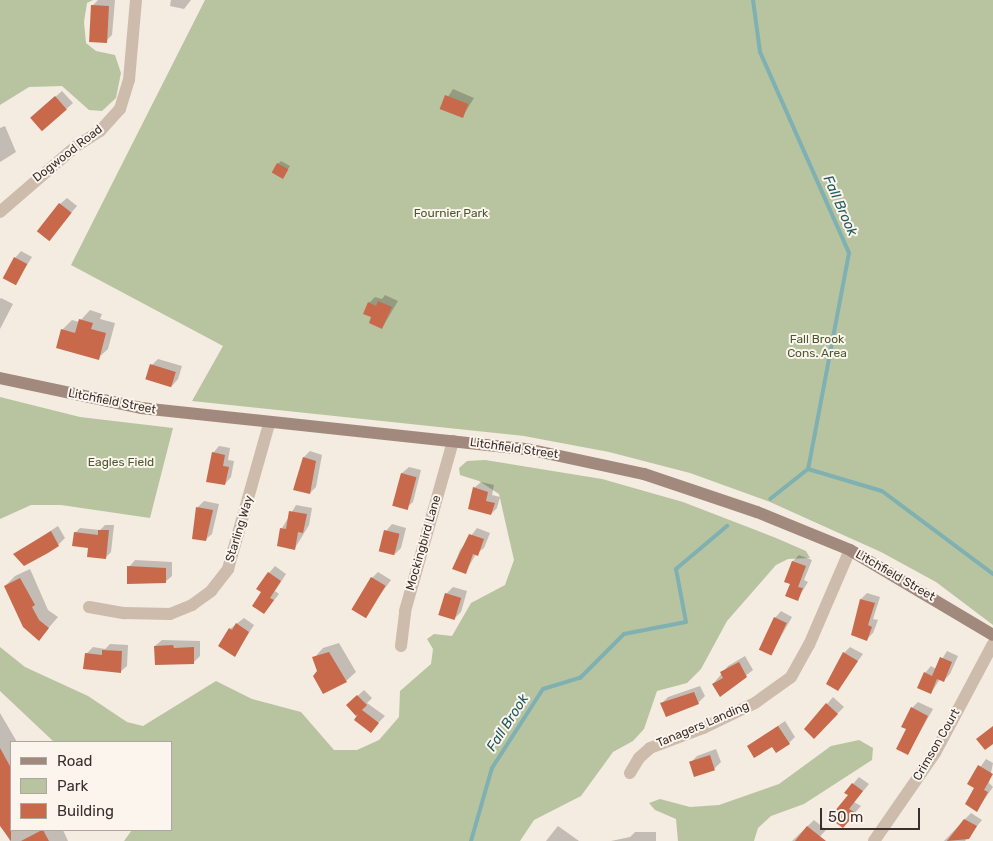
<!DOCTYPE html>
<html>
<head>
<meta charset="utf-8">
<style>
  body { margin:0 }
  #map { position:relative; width:993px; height:841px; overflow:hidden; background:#f4ebe1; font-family:Rubik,sans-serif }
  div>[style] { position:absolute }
  .green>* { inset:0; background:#b8c4a0 }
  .shadow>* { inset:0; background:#0003 }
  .stream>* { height:4px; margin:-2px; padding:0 2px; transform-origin:2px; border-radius:2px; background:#7fb0b2 }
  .building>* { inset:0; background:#c8694b; transform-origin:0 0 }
  .street>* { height:12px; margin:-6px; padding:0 6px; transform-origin:6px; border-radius:6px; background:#cdbbac }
  .secondary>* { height:12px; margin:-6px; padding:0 6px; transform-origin:6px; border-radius:6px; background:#a18a7d }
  span { translate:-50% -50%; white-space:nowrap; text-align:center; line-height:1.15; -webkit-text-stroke:4px #fbf5ee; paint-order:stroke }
  .street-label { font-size:12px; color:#3b302b }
  .park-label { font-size:12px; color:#4a5a2e }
  .water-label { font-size:14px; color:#1f5a5e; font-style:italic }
  .legend { position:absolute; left:10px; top:741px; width:162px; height:90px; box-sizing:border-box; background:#fbf5ee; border:1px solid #aea6a0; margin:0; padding:6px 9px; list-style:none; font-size:15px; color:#3b302b }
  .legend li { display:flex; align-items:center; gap:10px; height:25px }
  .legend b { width:25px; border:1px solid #aea6a0 }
  .scale { position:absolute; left:820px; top:808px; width:100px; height:22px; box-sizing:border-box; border:2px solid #3b302b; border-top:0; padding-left:6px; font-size:15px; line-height:18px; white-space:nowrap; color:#3b302b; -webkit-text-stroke:4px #fbf5ee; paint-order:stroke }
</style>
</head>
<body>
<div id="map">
  <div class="green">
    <i style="clip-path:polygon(0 0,93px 0,87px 3px,84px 22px,86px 43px,96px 51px,115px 55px,121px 73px,116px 98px,102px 111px,89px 110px,62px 86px,29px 87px,0 105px)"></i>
    <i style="clip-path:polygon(205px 0,993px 0,993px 625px,936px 582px,881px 552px,770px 502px,690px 473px,609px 452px,524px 436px,192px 401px,223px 346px,71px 265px)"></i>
    <i style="clip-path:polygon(0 397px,80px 417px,173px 428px,150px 518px,61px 505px,31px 505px,0 519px)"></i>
    <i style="clip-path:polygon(485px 460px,602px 479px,683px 502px,776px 538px,806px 551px,810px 558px,788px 559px,776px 565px,727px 621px,701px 669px,687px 683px,657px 691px,644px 729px,633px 741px,613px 752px,581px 796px,534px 820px,520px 841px,124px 841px,132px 830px,171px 830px,171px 742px,54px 742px,0 691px,0 647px,25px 667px,88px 696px,127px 722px,143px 726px,216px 681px,252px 699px,301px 712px,334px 750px,357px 750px,379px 740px,399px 717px,400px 691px,431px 664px,433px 649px,427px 639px,434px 634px,452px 636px,471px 603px,505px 585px,514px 560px,499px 494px,479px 481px,460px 475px,459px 468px,467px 461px)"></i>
    <i style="clip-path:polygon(859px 740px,873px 748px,872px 760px,804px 804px,771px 816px,758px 828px,754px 841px,678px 841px,676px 819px,655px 810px,649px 803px,660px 799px,690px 807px,719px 805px,779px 784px,831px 746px)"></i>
  </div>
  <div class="shadow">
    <i style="clip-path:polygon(98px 0,115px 0,112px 35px,106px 41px,92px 6px)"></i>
    <i style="clip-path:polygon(171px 0,191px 0,184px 9px,170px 6px)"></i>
    <i style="clip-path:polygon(453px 89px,474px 98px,462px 117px,441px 108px)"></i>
    <i style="clip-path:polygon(62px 91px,73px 103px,53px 121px,38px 112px)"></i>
    <i style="clip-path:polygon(5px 126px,16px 152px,0 162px,0 128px)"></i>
    <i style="clip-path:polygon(281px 161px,290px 166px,283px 177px,278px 164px)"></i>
    <i style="clip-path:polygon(67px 198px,77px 206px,54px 233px,60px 204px)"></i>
    <i style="clip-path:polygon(21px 251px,32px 257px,15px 284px,15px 258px)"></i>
    <i style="clip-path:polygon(385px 295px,398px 301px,382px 328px,373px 317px,369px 303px,375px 297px,382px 299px)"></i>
    <i style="clip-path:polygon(1px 298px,13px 304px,0 329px,0 299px)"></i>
    <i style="clip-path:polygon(90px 310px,102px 314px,100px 319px,115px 323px,108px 349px,98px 358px,62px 330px,72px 320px,79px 322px)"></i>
    <i style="clip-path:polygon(158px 359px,182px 366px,178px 379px,172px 386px,152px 365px)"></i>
    <i style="clip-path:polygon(219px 446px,230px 448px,228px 460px,234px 461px,231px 477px,225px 484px,213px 453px)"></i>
    <i style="clip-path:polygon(310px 451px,322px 455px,316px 487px,310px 493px,304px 457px)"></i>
    <i style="clip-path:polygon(409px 467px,421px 470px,413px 502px,406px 508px,402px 473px)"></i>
    <i style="clip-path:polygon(481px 482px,494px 485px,492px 495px,500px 497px,497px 508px,491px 514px,474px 488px)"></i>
    <i style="clip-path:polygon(204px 501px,219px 504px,212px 534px,205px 540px,193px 538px,198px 507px)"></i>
    <i style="clip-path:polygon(296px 505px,312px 508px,309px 525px,295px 548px,282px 528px)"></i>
    <i style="clip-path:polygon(392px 524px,406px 528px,401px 548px,395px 554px,386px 531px)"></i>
    <i style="clip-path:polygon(105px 525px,114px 525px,111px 552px,105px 558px,75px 533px,80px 528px,100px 530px)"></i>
    <i style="clip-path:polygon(58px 526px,65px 538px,58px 545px,24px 564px,15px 554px)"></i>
    <i style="clip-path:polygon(477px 528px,490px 533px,484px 548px,476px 554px,465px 573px,453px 568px,460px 550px)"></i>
    <i style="clip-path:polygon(799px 555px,812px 560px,804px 580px,808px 582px,797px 600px,791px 583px,786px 581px,793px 561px)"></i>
    <i style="clip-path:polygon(135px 560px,172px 562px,172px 576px,165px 582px,129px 567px)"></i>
    <i style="clip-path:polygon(275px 566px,286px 574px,275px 591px,279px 594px,264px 613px,263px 592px,269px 573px)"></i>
    <i style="clip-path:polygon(30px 569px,48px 610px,58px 617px,39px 639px,5px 586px,15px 576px)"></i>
    <i style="clip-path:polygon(378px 572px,391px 580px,377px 599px,372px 578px)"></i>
    <i style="clip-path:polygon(453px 587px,467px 591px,461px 612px,455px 618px,446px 594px)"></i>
    <i style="clip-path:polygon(867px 593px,880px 597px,873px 619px,878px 620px,873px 633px,867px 639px,852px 635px,861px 599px)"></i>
    <i style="clip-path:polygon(781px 611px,792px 617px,771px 654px,775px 618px)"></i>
    <i style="clip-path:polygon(244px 618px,254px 625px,235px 655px,230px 629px)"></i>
    <i style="clip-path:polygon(162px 640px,200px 641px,200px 656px,194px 662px,155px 646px)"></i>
    <i style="clip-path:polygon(339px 643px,356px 672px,346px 681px,318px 672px,314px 658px,323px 648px)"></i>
    <i style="clip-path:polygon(110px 644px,128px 645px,127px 666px,120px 672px,86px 654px,93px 647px,105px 649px)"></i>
    <i style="clip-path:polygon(850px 647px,863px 654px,837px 689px,844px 653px)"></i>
    <i style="clip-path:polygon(947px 651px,958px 656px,950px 674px,944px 680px,940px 679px,931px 693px,925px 673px,931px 666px,936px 669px)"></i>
    <i style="clip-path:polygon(745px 656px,753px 670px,720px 696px,713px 684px,728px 666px)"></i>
    <i style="clip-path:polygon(700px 686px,705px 696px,698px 703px,662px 703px,668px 697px)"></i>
    <i style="clip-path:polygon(364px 690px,372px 698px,367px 703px,385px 716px,370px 731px,355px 719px,362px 710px,348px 705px)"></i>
    <i style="clip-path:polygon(833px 697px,844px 707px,814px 737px,806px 729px)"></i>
    <i style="clip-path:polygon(918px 702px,933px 709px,908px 753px,912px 708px)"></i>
    <i style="clip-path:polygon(0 713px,17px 742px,11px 742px,11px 830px,63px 830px,68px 841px,10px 841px,0 824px)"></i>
    <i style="clip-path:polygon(785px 721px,795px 737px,789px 743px,748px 746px)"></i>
    <i style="clip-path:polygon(716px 749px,721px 762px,714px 769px,691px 762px,697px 756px)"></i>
    <i style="clip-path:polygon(986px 759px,993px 763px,989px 783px,993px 787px,977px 810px,976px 788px,969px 783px)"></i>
    <i style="clip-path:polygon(859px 777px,869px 784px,854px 802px,861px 806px,843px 826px,849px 795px,846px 792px)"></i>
    <i style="clip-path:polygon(971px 813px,982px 820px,965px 841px,944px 841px)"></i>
    <i style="clip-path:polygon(814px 820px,826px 830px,816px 841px,792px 841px)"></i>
    <i style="clip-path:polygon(558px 826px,579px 841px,546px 841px)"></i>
    <i style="clip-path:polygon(635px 832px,656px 832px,656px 841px,611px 841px,630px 837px)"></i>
  </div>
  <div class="stream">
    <i style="left:753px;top:0;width:52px;rotate:82.3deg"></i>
    <i style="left:760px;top:52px;width:220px;rotate:66.1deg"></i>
    <i style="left:849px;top:253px;width:220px;rotate:100.7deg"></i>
    <i style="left:808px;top:469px;width:48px;rotate:141.7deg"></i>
    <i style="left:808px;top:469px;width:77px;rotate:16.6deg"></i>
    <i style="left:882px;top:491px;width:139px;rotate:36.8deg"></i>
    <i style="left:471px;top:841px;width:76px;rotate:-74deg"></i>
    <i style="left:492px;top:768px;width:94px;rotate:-57.2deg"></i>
    <i style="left:543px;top:689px;width:39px;rotate:-17deg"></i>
    <i style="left:580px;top:678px;width:62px;rotate:-45deg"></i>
    <i style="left:624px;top:634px;width:63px;rotate:-11deg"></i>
    <i style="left:686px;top:622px;width:54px;rotate:-100.7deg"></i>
    <i style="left:676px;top:569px;width:67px;rotate:-40.1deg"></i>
  </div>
  <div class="building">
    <i style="left:91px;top:5px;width:18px;height:37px;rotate:3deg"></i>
    <i style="left:445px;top:95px;width:25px;height:15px;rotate:21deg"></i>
    <i style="left:55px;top:96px;width:18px;height:33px;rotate:49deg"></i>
    <i style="left:277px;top:163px;width:13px;height:11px;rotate:29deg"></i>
    <i style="left:59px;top:203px;width:16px;height:36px;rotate:38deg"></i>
    <i style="left:14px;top:257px;width:15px;height:24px;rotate:28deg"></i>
    <i style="clip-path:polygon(378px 301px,392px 307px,382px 329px,369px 323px,371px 317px,363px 314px,368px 302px,376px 306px)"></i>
    <i style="clip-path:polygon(79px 319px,93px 323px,91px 329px,106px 333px,99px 360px,56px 348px,61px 329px,75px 333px)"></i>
    <i style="left:150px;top:364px;width:27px;height:16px;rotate:17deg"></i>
    <i style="clip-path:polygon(212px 452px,225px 455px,223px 466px,229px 467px,225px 485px,206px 482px)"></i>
    <i style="clip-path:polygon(303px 457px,316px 461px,310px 494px,293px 490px)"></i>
    <i style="left:401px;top:473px;width:16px;height:34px;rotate:15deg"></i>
    <i style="clip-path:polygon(473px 487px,488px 492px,486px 501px,495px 503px,491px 515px,468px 509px)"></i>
    <i style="clip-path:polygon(196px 507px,213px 510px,206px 541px,192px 539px)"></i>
    <i style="clip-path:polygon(289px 511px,307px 514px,303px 533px,298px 532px,295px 550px,277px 546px,280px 528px,286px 529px)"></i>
    <i style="clip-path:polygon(98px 530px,109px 530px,106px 559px,87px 557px,88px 548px,72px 546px,74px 532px,98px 535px)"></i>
    <i style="left:384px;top:530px;width:16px;height:22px;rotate:14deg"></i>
    <i style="clip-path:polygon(51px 531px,59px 546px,48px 553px,24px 566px,13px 554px)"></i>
    <i style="clip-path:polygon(469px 534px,484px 539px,478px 556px,473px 554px,466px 574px,452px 569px)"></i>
    <i style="clip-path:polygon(792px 561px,806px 566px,798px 587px,803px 588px,798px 601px,785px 596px,790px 584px,784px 582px)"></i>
    <i style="clip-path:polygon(127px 566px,166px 568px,166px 583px,127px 584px)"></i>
    <i style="clip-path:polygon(268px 572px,281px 581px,270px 598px,274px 600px,264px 614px,252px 606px,261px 592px,256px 589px)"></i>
    <i style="left:371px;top:577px;width:17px;height:38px;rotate:31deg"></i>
    <i style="clip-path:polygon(20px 578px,35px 605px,32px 607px,39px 620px,49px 628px,39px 641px,23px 627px,4px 586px)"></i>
    <i style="left:445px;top:593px;width:17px;height:23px;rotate:17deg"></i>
    <i style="clip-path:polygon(860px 599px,875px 603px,868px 625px,872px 627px,867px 641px,851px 635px)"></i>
    <i style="left:774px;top:617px;width:14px;height:36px;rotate:25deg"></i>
    <i style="clip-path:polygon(236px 623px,249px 632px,235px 657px,218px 646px,229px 628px,232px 630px)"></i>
    <i style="clip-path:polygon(173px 645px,174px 648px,194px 647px,194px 664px,155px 665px,154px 646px)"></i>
    <i style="clip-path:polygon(102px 650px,122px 651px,121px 673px,83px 669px,85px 653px,102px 655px)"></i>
    <i style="clip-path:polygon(329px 652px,347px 682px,323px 694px,313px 676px,317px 671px,312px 657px)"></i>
    <i style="clip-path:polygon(843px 652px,858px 661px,838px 691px,826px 684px)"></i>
    <i style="clip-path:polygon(940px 657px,952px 662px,944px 682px,937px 679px,931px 694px,917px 688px,924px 672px,932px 676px)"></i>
    <i style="clip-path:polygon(739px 662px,747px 677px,720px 697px,712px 684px,723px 678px,720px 672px)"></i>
    <i style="clip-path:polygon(694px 692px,699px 704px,666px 717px,660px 703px)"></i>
    <i style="clip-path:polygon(357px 695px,367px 705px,362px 710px,379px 723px,371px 733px,354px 720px,358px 714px,356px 716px,346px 705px)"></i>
    <i style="clip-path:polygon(826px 703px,838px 714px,814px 739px,804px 729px)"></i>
    <i style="clip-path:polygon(911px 707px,928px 716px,908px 755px,896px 749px,906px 729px,901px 727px)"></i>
    <i style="clip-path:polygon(778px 726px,790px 744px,776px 753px,772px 747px,754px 758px,747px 746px)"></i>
    <i style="clip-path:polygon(993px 726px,993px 744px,985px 750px,976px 739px)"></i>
    <i style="clip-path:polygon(0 748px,11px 768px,11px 841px,0 826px)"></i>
    <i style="left:710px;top:755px;width:16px;height:22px;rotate:72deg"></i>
    <i style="clip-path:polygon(978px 765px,993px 774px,984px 790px,988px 792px,977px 812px,965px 804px,974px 788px,967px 784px)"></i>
    <i style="clip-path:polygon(852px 783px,863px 791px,849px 809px,856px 813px,843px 828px,829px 818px,848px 795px,844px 793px)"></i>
    <i style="clip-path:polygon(964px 819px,977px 826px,969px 839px,947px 841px)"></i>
    <i style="clip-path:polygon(807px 826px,826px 841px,795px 841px)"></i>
    <i style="clip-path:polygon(43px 830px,49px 841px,21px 841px,42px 830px)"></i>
  </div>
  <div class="street">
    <i style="left:0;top:212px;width:99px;rotate:-40.9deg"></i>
    <i style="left:75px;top:147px;width:30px;rotate:-33deg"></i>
    <i style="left:100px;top:131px;width:30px;rotate:-48deg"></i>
    <i style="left:120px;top:109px;width:30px;rotate:-73deg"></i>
    <i style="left:129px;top:80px;width:80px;rotate:-85deg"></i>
    <i style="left:89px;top:607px;width:36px;rotate:10deg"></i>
    <i style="left:124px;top:613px;width:46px;rotate:1.2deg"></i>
    <i style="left:170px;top:614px;width:24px;rotate:-22deg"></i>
    <i style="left:192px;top:605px;width:24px;rotate:-36deg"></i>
    <i style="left:211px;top:591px;width:28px;rotate:-52deg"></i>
    <i style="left:228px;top:569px;width:151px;rotate:-74.2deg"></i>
    <i style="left:401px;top:646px;width:35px;rotate:-83deg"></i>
    <i style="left:405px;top:611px;width:177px;rotate:-74.2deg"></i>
    <i style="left:630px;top:773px;width:17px;rotate:-59deg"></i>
    <i style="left:639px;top:758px;width:15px;rotate:-42deg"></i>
    <i style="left:650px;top:748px;width:57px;rotate:-20.7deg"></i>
    <i style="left:703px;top:728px;width:58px;rotate:-25.7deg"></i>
    <i style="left:755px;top:703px;width:44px;rotate:-35.8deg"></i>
    <i style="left:791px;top:677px;width:37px;rotate:-61deg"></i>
    <i style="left:809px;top:645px;width:103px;rotate:-66.7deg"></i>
    <i style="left:874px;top:841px;width:107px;rotate:-55.3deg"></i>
    <i style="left:935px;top:753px;width:123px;rotate:-62deg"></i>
  </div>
  <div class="secondary">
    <i style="left:0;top:378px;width:144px;rotate:12deg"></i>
    <i style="left:141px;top:408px;width:388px;rotate:6.1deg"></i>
    <i style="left:527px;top:449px;width:120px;rotate:12.1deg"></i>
    <i style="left:644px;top:474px;width:119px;rotate:18.6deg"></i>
    <i style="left:757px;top:512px;width:100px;rotate:22.2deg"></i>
    <i style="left:850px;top:550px;width:166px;rotate:30.7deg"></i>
  </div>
  <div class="street-label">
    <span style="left:68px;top:154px;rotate:-38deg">Dogwood Road</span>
    <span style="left:112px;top:402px;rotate:11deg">Litchfield Street</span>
    <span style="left:514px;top:449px;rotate:8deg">Litchfield Street</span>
    <span style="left:240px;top:529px;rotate:-73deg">Starling Way</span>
    <span style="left:424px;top:543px;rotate:-74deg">Mockingbird Lane</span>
    <span style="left:895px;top:576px;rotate:30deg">Litchfield Street</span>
    <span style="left:703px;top:725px;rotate:-23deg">Tanagers Landing</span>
    <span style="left:937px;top:745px;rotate:-60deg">Crimson Court</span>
  </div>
  <div class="park-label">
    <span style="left:451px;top:214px">Fournier Park</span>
    <span style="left:817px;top:347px">Fall Brook<br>Cons. Area</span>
    <span style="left:121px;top:463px">Eagles Field</span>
  </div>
  <div class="water-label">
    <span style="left:840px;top:206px;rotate:66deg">Fall Brook</span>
    <span style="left:508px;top:723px;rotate:-57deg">Fall Brook</span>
  </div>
  <ul class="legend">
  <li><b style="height:6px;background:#a18a7d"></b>Road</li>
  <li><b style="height:14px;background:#b8c4a0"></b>Park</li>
  <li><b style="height:14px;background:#c8694b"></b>Building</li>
  </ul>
  <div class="scale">50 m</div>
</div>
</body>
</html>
